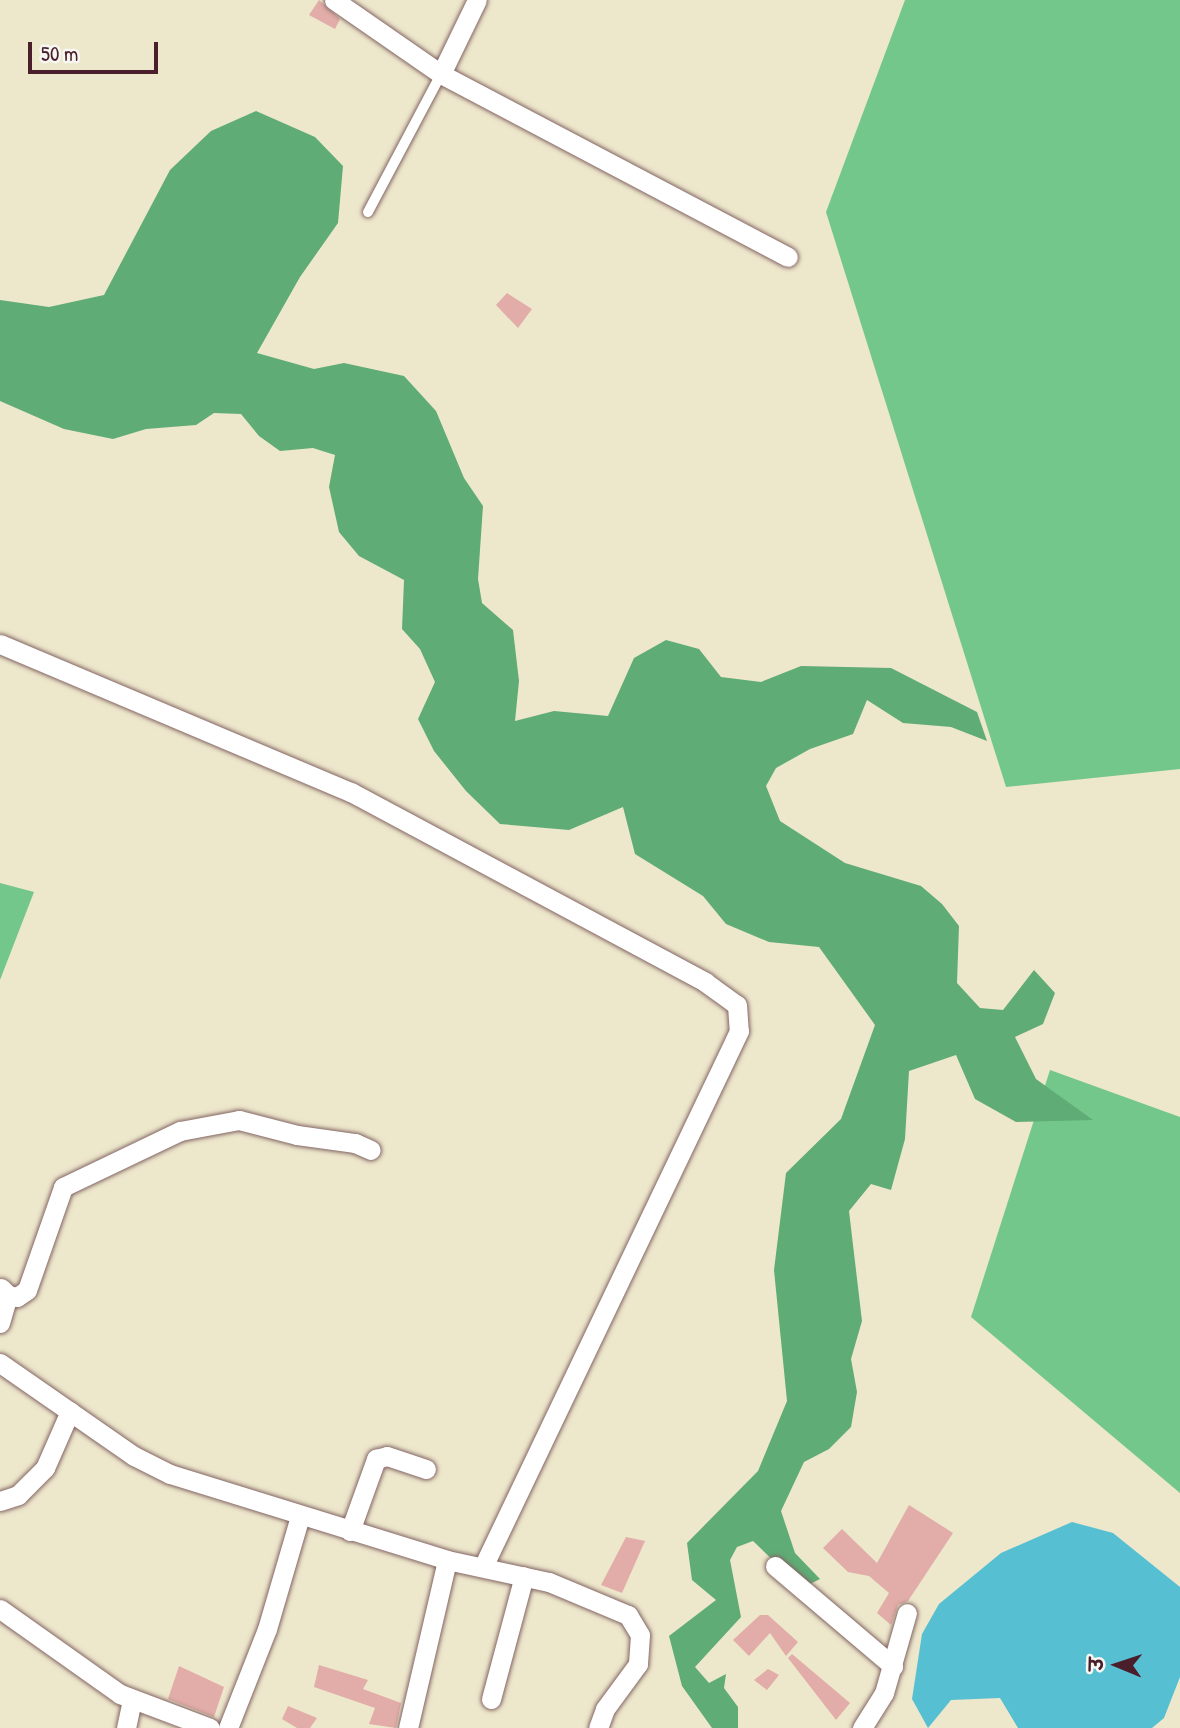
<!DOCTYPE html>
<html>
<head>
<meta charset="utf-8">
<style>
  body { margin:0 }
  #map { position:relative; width:1180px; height:1728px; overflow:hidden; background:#ede7cc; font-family:"Patrick Hand","Playpen Sans Deva",sans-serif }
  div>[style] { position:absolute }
  .green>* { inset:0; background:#74c78a }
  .forest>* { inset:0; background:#5fac76 }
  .water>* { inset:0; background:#56c0d2 }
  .building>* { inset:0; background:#e2ada8 }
  .roads { filter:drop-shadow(0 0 2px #836563) drop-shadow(0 0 2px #836563) }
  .service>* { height:10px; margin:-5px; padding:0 5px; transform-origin:5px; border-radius:5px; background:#fff }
  .minor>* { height:19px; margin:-9.5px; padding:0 9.5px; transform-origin:9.5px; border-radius:9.5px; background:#fff }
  span { translate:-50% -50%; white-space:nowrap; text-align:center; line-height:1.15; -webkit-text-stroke:5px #f6f6f2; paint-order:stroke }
  .north { position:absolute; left:1082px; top:1630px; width:70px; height:70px; -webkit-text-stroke:5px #f6f6f2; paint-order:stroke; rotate:272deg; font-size:19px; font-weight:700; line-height:28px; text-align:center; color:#4a1f2b }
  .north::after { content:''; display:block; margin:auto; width:24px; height:32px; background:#4a1f2b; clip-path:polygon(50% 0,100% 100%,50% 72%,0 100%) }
  .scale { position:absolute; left:28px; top:42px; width:130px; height:32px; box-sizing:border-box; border:4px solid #4a1f2b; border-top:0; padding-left:9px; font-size:21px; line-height:24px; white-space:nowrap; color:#4a1f2b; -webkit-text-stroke:5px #f6f6f2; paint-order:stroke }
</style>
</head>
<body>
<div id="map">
  <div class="green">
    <i style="clip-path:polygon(905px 0,1180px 0,1180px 769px,1006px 787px,826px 212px)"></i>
    <i style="clip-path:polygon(0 883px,34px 892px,0 980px)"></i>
    <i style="clip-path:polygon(1050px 1070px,1180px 1117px,1180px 1493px,971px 1317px)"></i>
  </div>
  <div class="forest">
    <i style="clip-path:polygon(256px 111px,315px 137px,343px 166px,338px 223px,300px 277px,257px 353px,314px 369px,344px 363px,404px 376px,436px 411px,464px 478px,483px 506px,478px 579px,482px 603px,513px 630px,519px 681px,515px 721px,554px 711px,608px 716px,634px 658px,666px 640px,699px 649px,721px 677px,761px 682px,801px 666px,891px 668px,977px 712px,987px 741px,951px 727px,903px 723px,867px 700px,853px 734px,810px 749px,776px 768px,766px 786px,780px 821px,845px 863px,921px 886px,942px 904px,959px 926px,957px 983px,980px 1008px,1003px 1010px,1034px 970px,1055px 993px,1043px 1024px,1015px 1037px,1036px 1079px,1093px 1120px,1016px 1122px,975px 1099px,956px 1055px,909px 1071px,905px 1139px,891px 1190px,871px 1184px,849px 1211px,862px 1321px,851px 1359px,857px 1392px,851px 1427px,829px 1449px,804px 1462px,781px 1511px,795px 1553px,820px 1579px,802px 1588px,753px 1541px,737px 1547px,730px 1560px,741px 1617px,695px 1667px,709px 1683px,726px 1674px,724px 1688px,738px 1707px,738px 1728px,712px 1728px,682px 1686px,669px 1636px,716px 1600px,692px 1580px,687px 1543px,758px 1471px,787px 1401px,774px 1270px,786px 1173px,841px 1119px,875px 1025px,819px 947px,769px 942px,726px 924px,703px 896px,635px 854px,623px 807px,569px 830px,500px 824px,466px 791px,434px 751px,418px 719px,435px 682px,420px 649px,402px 629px,404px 580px,359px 556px,339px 532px,329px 487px,335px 455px,313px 448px,280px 451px,259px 436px,241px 414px,214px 413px,196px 425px,146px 429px,113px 439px,64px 429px,0 401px,0 300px,49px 307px,104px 295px,170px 170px,211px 131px)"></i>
  </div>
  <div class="water">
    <i style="clip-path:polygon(1072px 1522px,1113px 1533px,1180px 1587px,1180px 1677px,1164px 1718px,1152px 1728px,1018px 1728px,1000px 1698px,951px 1700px,928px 1728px,912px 1699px,922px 1634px,939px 1604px,1001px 1553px)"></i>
  </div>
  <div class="building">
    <i style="clip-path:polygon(319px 0,340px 19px,335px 29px,309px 15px)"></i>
    <i style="clip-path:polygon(507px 293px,532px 309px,518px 328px,496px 305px)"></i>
    <i style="clip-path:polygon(909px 1505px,953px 1533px,908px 1601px,898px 1605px,891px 1625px,877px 1613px,889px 1593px,869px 1576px,848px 1572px,823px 1548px,842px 1529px,877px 1563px)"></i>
    <i style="clip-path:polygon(626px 1537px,645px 1541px,622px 1593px,601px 1585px)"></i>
    <i style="clip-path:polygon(760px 1615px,768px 1615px,798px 1642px,786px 1656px,770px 1633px,749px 1656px,733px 1640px)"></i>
    <i style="clip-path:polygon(792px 1654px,850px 1703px,836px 1720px,788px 1658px)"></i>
    <i style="clip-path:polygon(319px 1665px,368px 1680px,363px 1689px,401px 1703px,396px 1728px,369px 1724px,375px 1708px,314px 1687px)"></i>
    <i style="clip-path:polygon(179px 1666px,224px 1687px,214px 1717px,168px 1699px)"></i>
    <i style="clip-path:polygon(768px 1669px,779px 1675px,767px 1690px,754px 1680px)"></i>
    <i style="clip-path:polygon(288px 1706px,317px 1718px,310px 1728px,297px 1728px,282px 1719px)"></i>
  </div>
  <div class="roads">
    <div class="service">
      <i style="left:368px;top:212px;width:156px;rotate:-62.1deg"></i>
    </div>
    <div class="minor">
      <i style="left:334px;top:0;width:130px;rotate:34.7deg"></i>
      <i style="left:441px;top:74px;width:392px;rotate:27.8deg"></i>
      <i style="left:441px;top:74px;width:82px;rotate:-64.1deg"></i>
      <i style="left:0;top:644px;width:381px;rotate:22.9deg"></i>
      <i style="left:351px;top:792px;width:402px;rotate:28.2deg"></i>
      <i style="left:705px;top:982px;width:39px;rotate:36deg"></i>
      <i style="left:737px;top:1005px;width:26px;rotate:86deg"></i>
      <i style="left:739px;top:1031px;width:592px;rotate:115.53deg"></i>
      <i style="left:8px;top:1295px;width:9px;rotate:13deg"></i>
      <i style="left:17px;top:1297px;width:12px;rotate:-35deg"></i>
      <i style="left:27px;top:1290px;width:109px;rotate:-70.7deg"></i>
      <i style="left:63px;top:1187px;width:130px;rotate:-25.6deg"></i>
      <i style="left:180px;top:1131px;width:60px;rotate:-10.6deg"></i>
      <i style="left:239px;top:1120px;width:60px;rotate:14.5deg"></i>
      <i style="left:297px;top:1135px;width:59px;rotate:7.9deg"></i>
      <i style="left:355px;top:1143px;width:17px;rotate:24deg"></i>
      <i style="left:0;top:1323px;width:29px;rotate:-74deg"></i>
      <i style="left:8px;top:1295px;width:10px;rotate:-135deg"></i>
      <i style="left:0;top:1363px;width:163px;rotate:34.8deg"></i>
      <i style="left:134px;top:1456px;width:40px;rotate:26.6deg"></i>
      <i style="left:170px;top:1474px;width:290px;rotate:17.2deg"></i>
      <i style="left:447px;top:1560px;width:104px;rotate:12.2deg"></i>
      <i style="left:549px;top:1582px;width:86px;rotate:22.7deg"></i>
      <i style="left:628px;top:1615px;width:23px;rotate:59deg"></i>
      <i style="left:640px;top:1635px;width:29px;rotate:94deg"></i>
      <i style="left:638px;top:1664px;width:56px;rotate:126.3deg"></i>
      <i style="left:605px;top:1709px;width:20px;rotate:110deg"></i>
      <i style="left:0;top:1501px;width:19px;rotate:-18deg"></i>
      <i style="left:18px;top:1495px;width:38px;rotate:-45deg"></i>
      <i style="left:45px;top:1468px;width:62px;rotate:-66.3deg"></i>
      <i style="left:350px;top:1531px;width:77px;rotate:-70.1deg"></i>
      <i style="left:376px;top:1459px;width:11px;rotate:-15deg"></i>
      <i style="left:387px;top:1456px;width:41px;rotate:18.4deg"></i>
      <i style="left:775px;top:1566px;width:155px;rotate:40.3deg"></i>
      <i style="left:0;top:1609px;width:147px;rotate:35.3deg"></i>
      <i style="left:120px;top:1694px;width:96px;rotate:20.7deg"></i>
      <i style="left:491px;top:1699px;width:127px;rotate:-75deg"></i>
      <i style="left:126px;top:1728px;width:29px;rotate:-78deg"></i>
      <i style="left:228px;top:1728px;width:106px;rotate:-68.5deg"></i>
      <i style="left:267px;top:1629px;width:118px;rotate:-73.7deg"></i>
      <i style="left:408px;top:1728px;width:172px;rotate:-76.9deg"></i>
      <i style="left:862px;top:1728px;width:41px;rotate:-57.8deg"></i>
      <i style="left:884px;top:1693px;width:83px;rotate:-74deg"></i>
    </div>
  </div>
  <div class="north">उ</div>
  <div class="scale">50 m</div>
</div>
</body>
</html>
